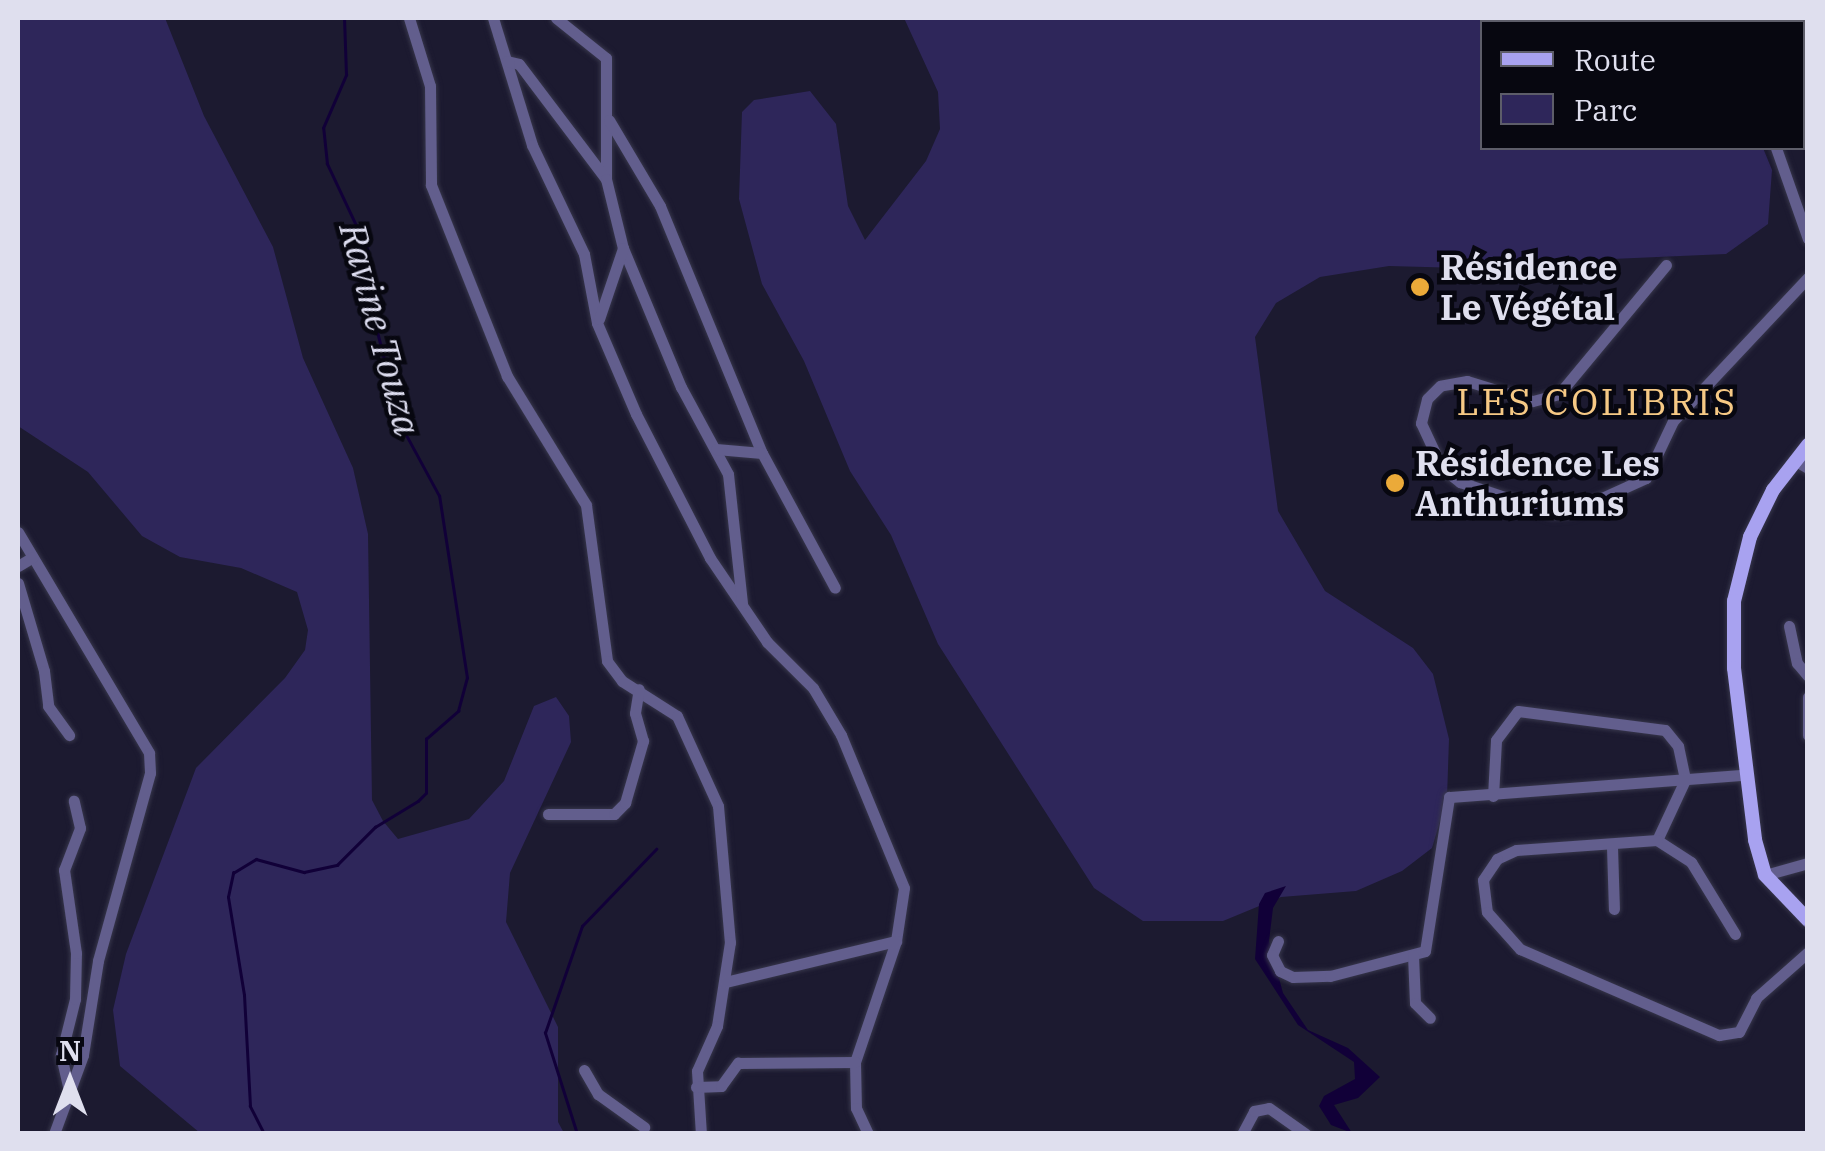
<!DOCTYPE html>
<html>
<head>
<meta charset="utf-8">
<style>
  body { margin:0 }
  #map { position:relative; width:1825px; height:1151px; overflow:hidden; background:#1c1a30; font-family:"IBM Plex Serif",serif }
  div>[style] { position:absolute }
  .green>* { inset:0; background:#2e265a }
  .water>* { inset:0; background:#110038 }
  .stream>* { height:2.5px; margin:-1.25px; padding:0 1.25px; transform-origin:1.25px; border-radius:1.25px; background:#110038 }
  .roads { filter:drop-shadow(0 0 2px #37364b) drop-shadow(0 0 2px #37364b) }
  .minor>* { height:11px; margin:-5.5px; padding:0 5.5px; transform-origin:5.5px; border-radius:5.5px; background:#625e8d }
  .major>* { height:14px; margin:-7px; padding:0 7px; transform-origin:7px; border-radius:7px; background:#a8a2f0 }
  .dots>* { width:28px; height:28px; translate:-50% -50%; box-sizing:border-box; border:5px solid #070710; border-radius:50% }
  span { translate:-50% -50%; white-space:nowrap; text-align:center; line-height:1.15; -webkit-text-stroke:9px #070710; paint-order:stroke }
  .poi-label { font-size:35px; color:#dfdfee; font-weight:700 }
  .left { translate:0 -50%; text-align:left }
  .water-label { font-size:38px; color:#ddddf0; font-style:italic }
  .neighbourhood-label { font-size:38px; color:#f6c985; letter-spacing:2.5px }
  .frame { position:absolute; inset:0; border:20px solid #dfdfee; pointer-events:none }
  .legend { position:absolute; left:1480px; top:20px; width:325px; height:130px; box-sizing:border-box; background:#070710; border:2px solid #5d5d69; margin:0; padding:12px 18px; list-style:none; font-size:30px; color:#dfdfee }
  .legend li { display:flex; align-items:center; gap:20px; height:50px }
  .legend b { width:50px; border:2px solid #5d5d69 }
  .north { position:absolute; left:20px; top:1031px; width:100px; height:100px; -webkit-text-stroke:8px #070710; paint-order:stroke; rotate:0deg; font-size:28px; font-weight:700; line-height:40px; text-align:center; color:#dfdfee }
  .north::after { content:''; display:block; margin:auto; width:35px; height:45px; background:#dfdfee; clip-path:polygon(50% 0,100% 100%,50% 72%,0 100%) }
</style>
</head>
<body>
<div id="map">
  <div class="green">
    <i style="clip-path:polygon(18px 18px,165px 18px,204px 116px,273px 247px,303px 358px,353px 468px,368px 534px,372px 800px,383px 821px,398px 839px,469px 819px,504px 781px,534px 706px,556px 697px,569px 716px,571px 742px,510px 873px,506px 922px,558px 1027px,558px 1122px,564px 1133px,200px 1133px,120px 1066px,113px 1010px,126px 954px,196px 768px,285px 678px,305px 650px,308px 630px,297px 592px,241px 568px,180px 557px,142px 536px,88px 472px,18px 426px)"></i>
    <i style="clip-path:polygon(904px 18px,1676px 18px,1678px 22px,1482px 22px,1482px 148px,1763px 148px,1772px 170px,1768px 224px,1726px 254px,1589px 260px,1540px 270px,1389px 266px,1320px 277px,1276px 303px,1255px 337px,1278px 511px,1325px 591px,1413px 648px,1433px 674px,1449px 739px,1447px 798px,1432px 848px,1402px 871px,1356px 891px,1281px 897px,1223px 921px,1143px 921px,1094px 888px,938px 644px,891px 535px,850px 471px,804px 361px,762px 284px,739px 199px,742px 112px,754px 100px,810px 91px,836px 124px,848px 206px,865px 240px,926px 161px,940px 129px,938px 92px)"></i>
  </div>
  <div class="water">
    <i style="clip-path:polygon(1286px 886px,1273px 908px,1269px 941px,1283px 993px,1308px 1030px,1348px 1048px,1380px 1077px,1358px 1098px,1334px 1105px,1352px 1133px,1331px 1125px,1319px 1106px,1324px 1096px,1355px 1079px,1354px 1062px,1298px 1025px,1255px 959px,1259px 904px,1265px 893px)"></i>
  </div>
  <div class="stream">
    <i style="left:264px;top:1134px;width:31px;rotate:-117deg"></i>
    <i style="left:250px;top:1106px;width:111px;rotate:-93.1deg"></i>
    <i style="left:244px;top:995px;width:99px;rotate:-99.3deg"></i>
    <i style="left:228px;top:897px;width:25px;rotate:-78deg"></i>
    <i style="left:233px;top:873px;width:27px;rotate:-31deg"></i>
    <i style="left:256px;top:859px;width:50px;rotate:15.2deg"></i>
    <i style="left:304px;top:872px;width:34px;rotate:-12deg"></i>
    <i style="left:337px;top:865px;width:54px;rotate:-45deg"></i>
    <i style="left:375px;top:827px;width:50px;rotate:-31.2deg"></i>
    <i style="left:418px;top:801px;width:11px;rotate:-45deg"></i>
    <i style="left:426px;top:793px;width:54px;rotate:-90deg"></i>
    <i style="left:426px;top:739px;width:43px;rotate:-41.2deg"></i>
    <i style="left:458px;top:711px;width:34px;rotate:-75deg"></i>
    <i style="left:467px;top:678px;width:184px;rotate:-98.7deg"></i>
    <i style="left:439px;top:496px;width:80px;rotate:-118.5deg"></i>
    <i style="left:401px;top:426px;width:137px;rotate:-104.3deg"></i>
    <i style="left:367px;top:293px;width:44px;rotate:-90deg"></i>
    <i style="left:367px;top:249px;width:94px;rotate:-115.2deg"></i>
    <i style="left:327px;top:164px;width:36px;rotate:-96deg"></i>
    <i style="left:323px;top:128px;width:58px;rotate:-66.5deg"></i>
    <i style="left:346px;top:75px;width:57px;rotate:-92deg"></i>
    <i style="left:577px;top:1134px;width:106px;rotate:-107.6deg"></i>
    <i style="left:545px;top:1033px;width:113px;rotate:-70.9deg"></i>
    <i style="left:582px;top:926px;width:107px;rotate:-46.1deg"></i>
  </div>
  <div class="roads">
    <div class="minor">
      <i style="left:409px;top:18px;width:71px;rotate:72.8deg"></i>
      <i style="left:430px;top:86px;width:99px;rotate:89.4deg"></i>
      <i style="left:431px;top:185px;width:206px;rotate:68.3deg"></i>
      <i style="left:507px;top:376px;width:151px;rotate:58.5deg"></i>
      <i style="left:586px;top:505px;width:157px;rotate:82.3deg"></i>
      <i style="left:607px;top:661px;width:25px;rotate:53deg"></i>
      <i style="left:622px;top:681px;width:65px;rotate:32.5deg"></i>
      <i style="left:677px;top:716px;width:99px;rotate:65.5deg"></i>
      <i style="left:718px;top:806px;width:137px;rotate:85deg"></i>
      <i style="left:730px;top:942px;width:85px;rotate:98.8deg"></i>
      <i style="left:717px;top:1026px;width:49px;rotate:114deg"></i>
      <i style="left:697px;top:1071px;width:63px;rotate:86.4deg"></i>
      <i style="left:493px;top:18px;width:133px;rotate:72.9deg"></i>
      <i style="left:532px;top:145px;width:121px;rotate:64.5deg"></i>
      <i style="left:584px;top:254px;width:70px;rotate:79.3deg"></i>
      <i style="left:597px;top:323px;width:99px;rotate:66.8deg"></i>
      <i style="left:636px;top:414px;width:162px;rotate:62.8deg"></i>
      <i style="left:710px;top:558px;width:102px;rotate:55.8deg"></i>
      <i style="left:767px;top:642px;width:65px;rotate:45deg"></i>
      <i style="left:813px;top:688px;width:55px;rotate:59.2deg"></i>
      <i style="left:841px;top:735px;width:165px;rotate:67.6deg"></i>
      <i style="left:904px;top:888px;width:54px;rotate:98.6deg"></i>
      <i style="left:896px;top:941px;width:128px;rotate:108.7deg"></i>
      <i style="left:855px;top:1062px;width:46px;rotate:88.8deg"></i>
      <i style="left:856px;top:1108px;width:29px;rotate:65deg"></i>
      <i style="left:556px;top:18px;width:64px;rotate:38.7deg"></i>
      <i style="left:606px;top:58px;width:121px;rotate:90deg"></i>
      <i style="left:1757px;top:18px;width:4px;rotate:90deg"></i>
      <i style="left:507px;top:61px;width:12px;rotate:14deg"></i>
      <i style="left:519px;top:64px;width:144px;rotate:52.9deg"></i>
      <i style="left:606px;top:179px;width:71px;rotate:76.2deg"></i>
      <i style="left:623px;top:248px;width:151px;rotate:67.4deg"></i>
      <i style="left:681px;top:387px;width:99px;rotate:61.6deg"></i>
      <i style="left:728px;top:474px;width:130px;rotate:83.8deg"></i>
      <i style="left:609px;top:120px;width:100px;rotate:59.3deg"></i>
      <i style="left:660px;top:206px;width:267px;rotate:67.6deg"></i>
      <i style="left:762px;top:453px;width:153px;rotate:61.6deg"></i>
      <i style="left:1776px;top:148px;width:96px;rotate:70.6deg"></i>
      <i style="left:1666px;top:265px;width:168px;rotate:129.7deg"></i>
      <i style="left:1559px;top:394px;width:28px;rotate:165deg"></i>
      <i style="left:1532px;top:401px;width:68px;rotate:-162.9deg"></i>
      <i style="left:1467px;top:381px;width:27px;rotate:170deg"></i>
      <i style="left:1440px;top:386px;width:18px;rotate:135deg"></i>
      <i style="left:1427px;top:399px;width:25px;rotate:104deg"></i>
      <i style="left:1421px;top:423px;width:50px;rotate:65deg"></i>
      <i style="left:1442px;top:468px;width:23px;rotate:38deg"></i>
      <i style="left:1460px;top:482px;width:97px;rotate:18.6deg"></i>
      <i style="left:1552px;top:513px;width:21px;rotate:-5deg"></i>
      <i style="left:1573px;top:511px;width:80px;rotate:-24.3deg"></i>
      <i style="left:1646px;top:478px;width:63px;rotate:-64.7deg"></i>
      <i style="left:1673px;top:421px;width:197px;rotate:-46.8deg"></i>
      <i style="left:599px;top:319px;width:75px;rotate:-71.3deg"></i>
      <i style="left:716px;top:449px;width:46px;rotate:5deg"></i>
      <i style="left:1794px;top:460px;width:16px;rotate:30deg"></i>
      <i style="left:18px;top:532px;width:257px;rotate:59.3deg"></i>
      <i style="left:149px;top:753px;width:20px;rotate:87deg"></i>
      <i style="left:150px;top:773px;width:195px;rotate:105.5deg"></i>
      <i style="left:98px;top:961px;width:95px;rotate:99.1deg"></i>
      <i style="left:83px;top:1055px;width:84px;rotate:110.2deg"></i>
      <i style="left:18px;top:566px;width:17px;rotate:-31deg"></i>
      <i style="left:18px;top:583px;width:92px;rotate:73.5deg"></i>
      <i style="left:44px;top:671px;width:35px;rotate:83deg"></i>
      <i style="left:48px;top:706px;width:36px;rotate:54deg"></i>
      <i style="left:1789px;top:626px;width:38px;rotate:78deg"></i>
      <i style="left:1797px;top:663px;width:17px;rotate:50deg"></i>
      <i style="left:1808px;top:697px;width:38px;rotate:90deg"></i>
      <i style="left:1493px;top:796px;width:56px;rotate:-86.9deg"></i>
      <i style="left:1496px;top:740px;width:36px;rotate:-53deg"></i>
      <i style="left:1518px;top:711px;width:148px;rotate:7.4deg"></i>
      <i style="left:1665px;top:730px;width:21px;rotate:51deg"></i>
      <i style="left:1678px;top:746px;width:35px;rotate:78deg"></i>
      <i style="left:1685px;top:780px;width:66px;rotate:115deg"></i>
      <i style="left:548px;top:814px;width:66px"></i>
      <i style="left:614px;top:814px;width:16px;rotate:-45deg"></i>
      <i style="left:625px;top:803px;width:65px;rotate:-73.8deg"></i>
      <i style="left:643px;top:741px;width:29px;rotate:-106deg"></i>
      <i style="left:635px;top:713px;width:24px;rotate:-81deg"></i>
      <i style="left:1612px;top:847px;width:62px;rotate:88.2deg"></i>
      <i style="left:1765px;top:875px;width:45px;rotate:-15.6deg"></i>
      <i style="left:1735px;top:934px;width:84px;rotate:-121.4deg"></i>
      <i style="left:1691px;top:862px;width:40px;rotate:-147.1deg"></i>
      <i style="left:1657px;top:840px;width:141px;rotate:175.9deg"></i>
      <i style="left:1516px;top:850px;width:21px;rotate:155deg"></i>
      <i style="left:1497px;top:859px;width:25px;rotate:124deg"></i>
      <i style="left:1483px;top:880px;width:32px;rotate:83deg"></i>
      <i style="left:1487px;top:912px;width:50px;rotate:48.3deg"></i>
      <i style="left:1520px;top:949px;width:217px;rotate:23.4deg"></i>
      <i style="left:1719px;top:1035px;width:20px;rotate:-9deg"></i>
      <i style="left:1739px;top:1032px;width:38px;rotate:-63deg"></i>
      <i style="left:1756px;top:998px;width:69px;rotate:-41.5deg"></i>
      <i style="left:1278px;top:941px;width:15px;rotate:113deg"></i>
      <i style="left:1272px;top:955px;width:18px;rotate:63deg"></i>
      <i style="left:1280px;top:971px;width:14px;rotate:25deg"></i>
      <i style="left:1293px;top:977px;width:37px;rotate:-2deg"></i>
      <i style="left:1330px;top:976px;width:98px;rotate:-14.7deg"></i>
      <i style="left:1425px;top:951px;width:156px;rotate:-81.1deg"></i>
      <i style="left:1449px;top:797px;width:297px;rotate:-4.3deg"></i>
      <i style="left:1413px;top:955px;width:48px;rotate:87.6deg"></i>
      <i style="left:1415px;top:1003px;width:21px;rotate:45deg"></i>
      <i style="left:725px;top:982px;width:176px;rotate:-13.5deg"></i>
      <i style="left:584px;top:1070px;width:28px;rotate:60deg"></i>
      <i style="left:598px;top:1094px;width:57px;rotate:35.7deg"></i>
      <i style="left:68px;top:1086px;width:32px;rotate:-103deg"></i>
      <i style="left:61px;top:1055px;width:58px;rotate:-76deg"></i>
      <i style="left:75px;top:999px;width:46px;rotate:-88.8deg"></i>
      <i style="left:76px;top:953px;width:84px;rotate:-98.2deg"></i>
      <i style="left:64px;top:870px;width:45px;rotate:-69.1deg"></i>
      <i style="left:80px;top:828px;width:28px;rotate:-103deg"></i>
      <i style="left:696px;top:1087px;width:25px;rotate:-2deg"></i>
      <i style="left:721px;top:1086px;width:29px;rotate:-54deg"></i>
      <i style="left:738px;top:1063px;width:117px;rotate:-0.5deg"></i>
      <i style="left:1242px;top:1134px;width:26px;rotate:-62deg"></i>
      <i style="left:1254px;top:1111px;width:15px;rotate:-11deg"></i>
      <i style="left:1269px;top:1108px;width:45px;rotate:35.1deg"></i>
    </div>
    <div class="major">
      <i style="left:1808px;top:445px;width:57px;rotate:127.9deg"></i>
      <i style="left:1773px;top:490px;width:52px;rotate:116.1deg"></i>
      <i style="left:1750px;top:537px;width:66px;rotate:104deg"></i>
      <i style="left:1734px;top:601px;width:67px;rotate:90deg"></i>
      <i style="left:1734px;top:668px;width:173px;rotate:83deg"></i>
      <i style="left:1755px;top:840px;width:36px;rotate:74deg"></i>
      <i style="left:1765px;top:875px;width:62px;rotate:46.3deg"></i>
    </div>
  </div>
  <div class="dots">
    <i style="left:1420px;top:287px;background:#ebaa39"></i>
    <i style="left:1395px;top:483px;background:#ebaa39"></i>
  </div>
  <div class="poi-label">
    <span class="left" style="left:1440px;top:287px">Résidence<br>Le Végétal</span>
    <span class="left" style="left:1415px;top:483px">Résidence Les<br>Anthuriums</span>
  </div>
  <div class="water-label">
    <span style="left:381px;top:329px;rotate:75deg">Ravine Touza</span>
  </div>
  <div class="neighbourhood-label">
    <span style="left:1597px;top:401px">LES COLIBRIS</span>
  </div>
  <div class="frame"></div>
  <ul class="legend">
  <li><b style="height:12px;background:#a8a2f0"></b>Route</li>
  <li><b style="height:28px;background:#2e265a"></b>Parc</li>
  </ul>
  <div class="north">N</div>
</div>
</body>
</html>
